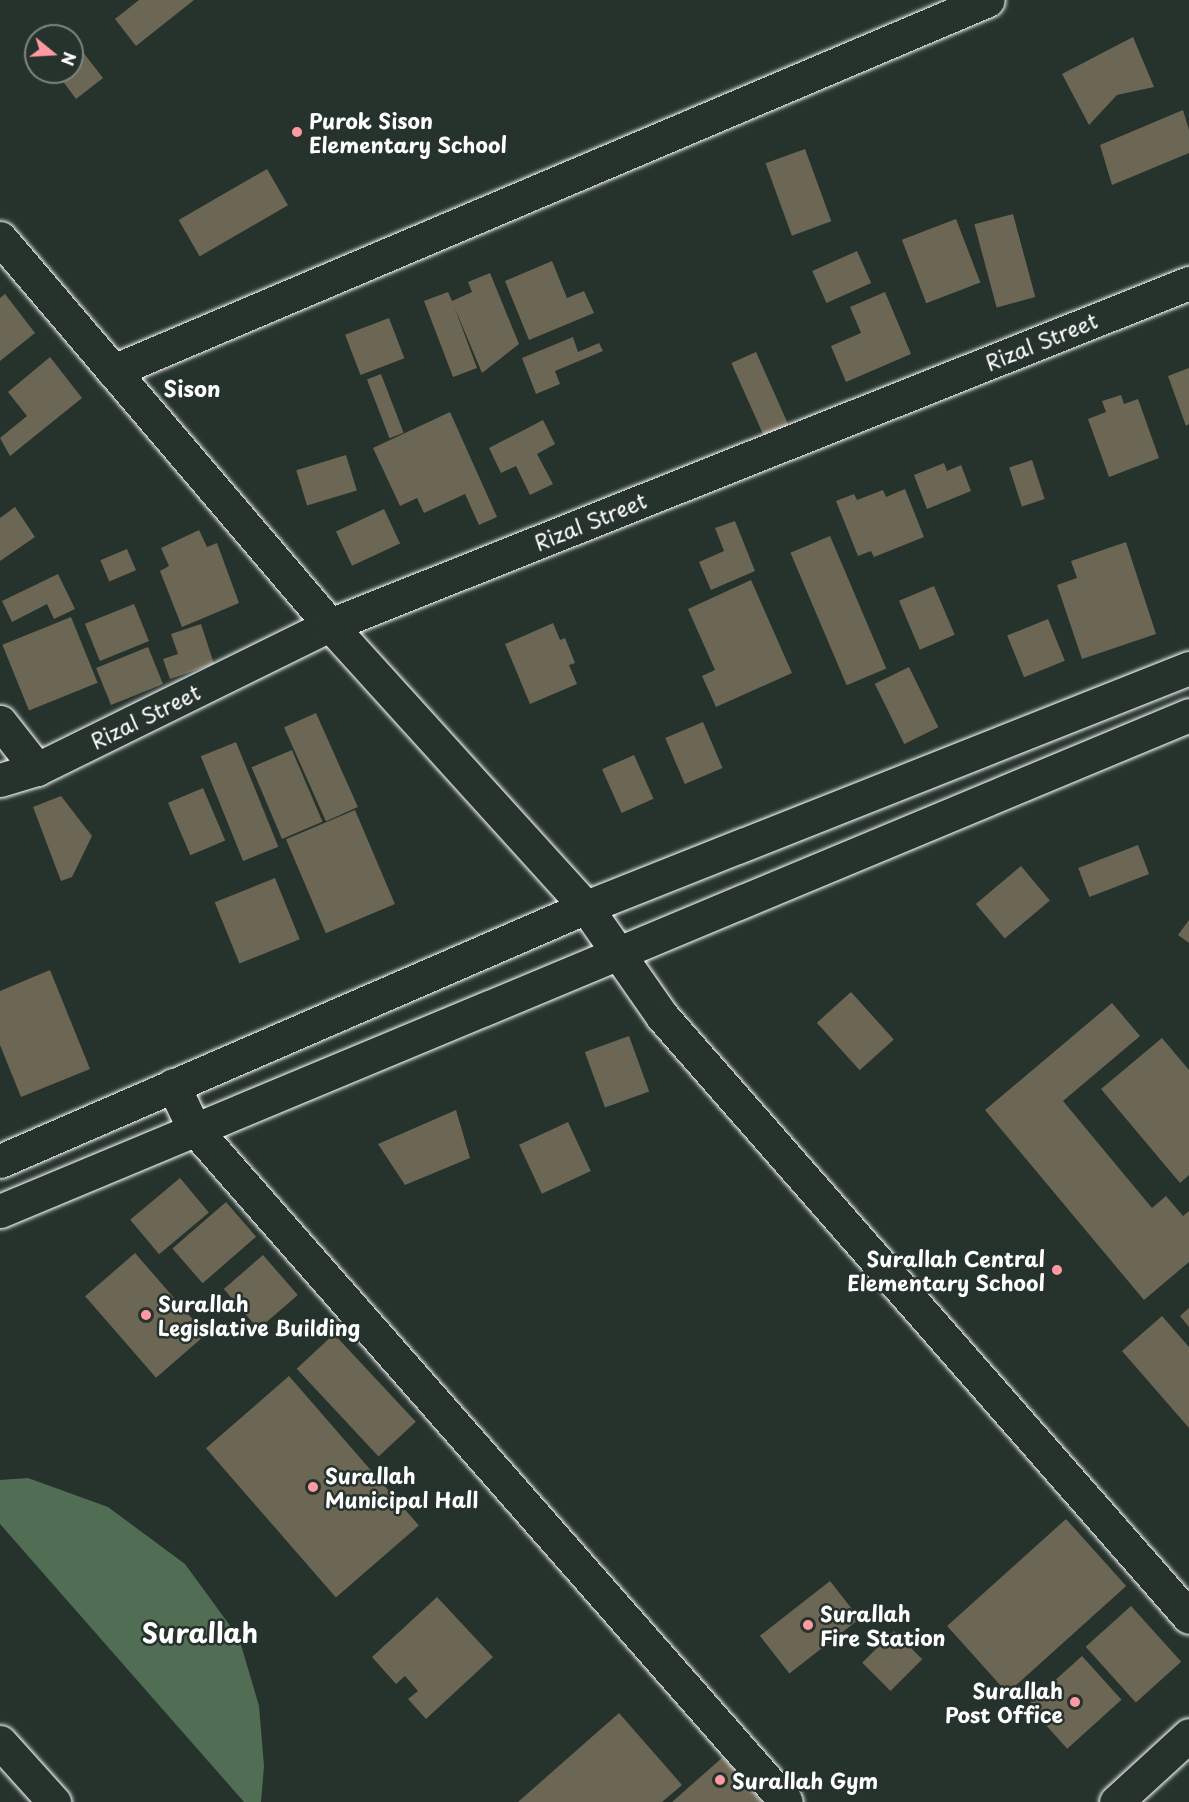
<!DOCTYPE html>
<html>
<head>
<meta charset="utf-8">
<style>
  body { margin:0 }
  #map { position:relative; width:1189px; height:1802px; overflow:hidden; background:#26332d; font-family:"Playpen Sans",sans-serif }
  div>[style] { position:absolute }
  .green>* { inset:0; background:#516d54 }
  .building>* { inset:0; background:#6c6654; transform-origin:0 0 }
  .roads { filter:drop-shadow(0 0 2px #fff) drop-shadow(0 0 2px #fff) }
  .street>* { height:33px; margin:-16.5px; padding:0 16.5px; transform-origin:16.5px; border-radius:16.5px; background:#26332d }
  .secondary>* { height:33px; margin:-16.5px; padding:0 16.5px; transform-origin:16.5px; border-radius:16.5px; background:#26332d }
  .highway>* { height:33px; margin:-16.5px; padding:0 16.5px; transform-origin:16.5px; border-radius:16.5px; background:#26332d }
  .dots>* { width:16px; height:16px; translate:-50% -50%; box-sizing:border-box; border:3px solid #26332d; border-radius:50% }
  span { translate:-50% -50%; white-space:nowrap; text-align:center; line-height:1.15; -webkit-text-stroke:5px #26332d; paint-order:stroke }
  .poi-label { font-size:21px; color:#fff; font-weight:700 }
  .left { translate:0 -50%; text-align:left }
  .right { translate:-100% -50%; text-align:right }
  .street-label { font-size:21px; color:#fff }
  .neighbourhood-label { font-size:22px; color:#fff; font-weight:700 }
  .district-label { font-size:27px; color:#fff; font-weight:700 }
  .north { position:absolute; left:24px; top:24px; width:60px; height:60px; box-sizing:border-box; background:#26332d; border:2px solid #7d8581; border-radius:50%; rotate:108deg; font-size:16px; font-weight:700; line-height:24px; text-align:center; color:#fff }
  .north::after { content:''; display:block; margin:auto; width:21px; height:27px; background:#ff9aa2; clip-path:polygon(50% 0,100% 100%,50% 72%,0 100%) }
</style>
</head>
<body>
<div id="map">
  <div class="green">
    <i style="clip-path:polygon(28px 1478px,108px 1507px,185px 1564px,239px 1638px,259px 1706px,264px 1766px,261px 1802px,244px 1802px,0 1524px,0 1480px)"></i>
  </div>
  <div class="building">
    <i style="clip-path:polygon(139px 0,194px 0,136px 46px,115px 19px)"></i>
    <i style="clip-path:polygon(1133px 37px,1154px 87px,1117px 95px,1089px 125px,1062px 74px)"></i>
    <i style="clip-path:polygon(75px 42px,103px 78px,76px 99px,56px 72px,72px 72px,72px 44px)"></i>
    <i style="clip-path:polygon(1183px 110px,1189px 130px,1189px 153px,1112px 185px,1100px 145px)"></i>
    <i style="left:805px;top:149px;width:77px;height:42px;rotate:70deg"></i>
    <i style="left:267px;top:169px;width:42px;height:102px;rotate:60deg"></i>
    <i style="left:1013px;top:214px;width:86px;height:40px;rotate:75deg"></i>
    <i style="left:956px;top:219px;width:68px;height:58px;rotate:69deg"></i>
    <i style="left:857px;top:251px;width:35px;height:49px;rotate:66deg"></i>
    <i style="clip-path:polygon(552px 261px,567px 298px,584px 291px,594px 313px,529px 340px,505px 281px)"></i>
    <i style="clip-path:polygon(490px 273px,519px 344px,482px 373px,454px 306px,477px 368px,453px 377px,424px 301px,448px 292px,452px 301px,472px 292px,468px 282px)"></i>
    <i style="clip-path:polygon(885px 292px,911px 354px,846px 382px,831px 346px,861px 333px,850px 307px)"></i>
    <i style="clip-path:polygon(5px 294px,35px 333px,0 361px,0 298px)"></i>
    <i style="left:389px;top:318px;width:43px;height:47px;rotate:69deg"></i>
    <i style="clip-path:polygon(573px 337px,578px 352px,599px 343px,603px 351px,555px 371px,560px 384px,536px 394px,522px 358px)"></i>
    <i style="left:756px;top:352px;width:83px;height:27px;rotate:66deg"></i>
    <i style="clip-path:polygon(50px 357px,82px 398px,10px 456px,0 438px,27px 416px,8px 392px)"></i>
    <i style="clip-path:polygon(1189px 368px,1189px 424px,1186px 426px,1168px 376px)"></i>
    <i style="left:381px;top:374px;width:63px;height:15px;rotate:69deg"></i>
    <i style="clip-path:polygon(1121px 395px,1124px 404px,1138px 399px,1159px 458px,1109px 477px,1088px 419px,1106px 412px,1102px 401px)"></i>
    <i style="clip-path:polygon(450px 412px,497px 517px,479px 525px,465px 494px,424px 513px,417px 498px,400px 506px,373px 448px)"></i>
    <i style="clip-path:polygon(543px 420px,555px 444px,537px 454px,553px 484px,530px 495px,516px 466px,501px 473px,489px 448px)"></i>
    <i style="left:346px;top:455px;width:37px;height:52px;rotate:73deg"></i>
    <i style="left:1032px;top:460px;width:41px;height:24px;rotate:72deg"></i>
    <i style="clip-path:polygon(944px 463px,947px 471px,961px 465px,971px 491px,927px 509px,914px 475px)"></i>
    <i style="clip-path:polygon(905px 489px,924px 537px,874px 557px,871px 551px,858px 556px,836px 501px,854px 494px,857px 500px,883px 490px,886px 497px)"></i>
    <i style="clip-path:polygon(15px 507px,35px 537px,0 561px,0 518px)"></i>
    <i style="left:384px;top:509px;width:38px;height:53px;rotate:65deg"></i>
    <i style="clip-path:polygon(735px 521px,755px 571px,711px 590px,699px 562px,724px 551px,715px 528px)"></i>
    <i style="clip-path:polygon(199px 530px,207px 547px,217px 543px,239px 603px,182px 627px,160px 571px,169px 566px,161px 548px)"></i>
    <i style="left:830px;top:536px;width:144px;height:43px;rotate:67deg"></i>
    <i style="clip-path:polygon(1126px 542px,1156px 634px,1082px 659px,1057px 585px,1077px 578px,1071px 561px)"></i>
    <i style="left:127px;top:549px;width:23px;height:29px;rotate:67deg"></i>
    <i style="clip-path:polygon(58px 574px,75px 609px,54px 619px,47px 604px,12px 622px,2px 601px)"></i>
    <i style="clip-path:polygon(751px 580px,792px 673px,716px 707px,702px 676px,715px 670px,688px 609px)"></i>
    <i style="left:934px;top:586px;width:53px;height:38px;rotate:67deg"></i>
    <i style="left:134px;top:604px;width:40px;height:53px;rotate:68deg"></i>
    <i style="left:71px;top:617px;width:71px;height:74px;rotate:68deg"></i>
    <i style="left:1048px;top:619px;width:45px;height:44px;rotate:68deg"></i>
    <i style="clip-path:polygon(553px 623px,560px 640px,565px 638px,575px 663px,569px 665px,577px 684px,530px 704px,505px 644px)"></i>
    <i style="clip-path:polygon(201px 624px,214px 664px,170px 679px,163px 659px,178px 654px,171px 634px)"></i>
    <i style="left:148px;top:647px;width:40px;height:56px;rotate:68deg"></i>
    <i style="left:909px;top:667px;width:67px;height:38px;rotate:64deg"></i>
    <i style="left:316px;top:713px;width:103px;height:35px;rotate:66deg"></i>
    <i style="left:703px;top:722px;width:50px;height:41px;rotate:67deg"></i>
    <i style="left:236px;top:742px;width:113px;height:38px;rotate:68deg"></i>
    <i style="left:292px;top:750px;width:78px;height:44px;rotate:67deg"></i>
    <i style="left:634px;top:755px;width:48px;height:35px;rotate:66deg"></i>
    <i style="left:203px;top:788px;width:57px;height:38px;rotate:67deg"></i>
    <i style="clip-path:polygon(61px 796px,92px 836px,72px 877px,61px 881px,33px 807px)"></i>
    <i style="left:355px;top:810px;width:102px;height:75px;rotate:67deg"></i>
    <i style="left:1138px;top:845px;width:31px;height:64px;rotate:69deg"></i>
    <i style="left:1021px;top:866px;width:45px;height:59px;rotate:50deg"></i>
    <i style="left:275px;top:878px;width:66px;height:65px;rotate:68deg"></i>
    <i style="clip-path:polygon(1189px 920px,1189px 943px,1178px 935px)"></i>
    <i style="clip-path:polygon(50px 970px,90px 1069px,21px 1097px,0 1045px,0 991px)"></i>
    <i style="left:851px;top:992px;width:64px;height:46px;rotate:48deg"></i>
    <i style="clip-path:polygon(1112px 1003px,1140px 1036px,1063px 1101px,1152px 1208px,1166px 1196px,1183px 1216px,1189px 1211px,1189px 1262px,1144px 1300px,985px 1110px)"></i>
    <i style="left:629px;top:1036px;width:59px;height:47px;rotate:70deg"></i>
    <i style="clip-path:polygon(1162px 1038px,1189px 1070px,1189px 1175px,1180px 1183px,1101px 1089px)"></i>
    <i style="clip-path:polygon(456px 1110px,470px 1158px,405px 1185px,378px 1144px)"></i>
    <i style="left:568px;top:1122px;width:54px;height:54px;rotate:65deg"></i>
    <i style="left:180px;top:1178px;width:45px;height:65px;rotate:50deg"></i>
    <i style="left:226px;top:1202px;width:46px;height:71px;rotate:49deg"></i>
    <i style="left:135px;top:1253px;width:108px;height:66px;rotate:49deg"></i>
    <i style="left:263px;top:1255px;width:53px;height:52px;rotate:49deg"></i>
    <i style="clip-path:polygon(1189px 1308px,1189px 1327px,1180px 1316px)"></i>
    <i style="clip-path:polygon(1162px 1316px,1189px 1347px,1189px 1428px,1122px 1351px)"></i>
    <i style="left:334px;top:1334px;width:120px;height:51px;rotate:47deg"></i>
    <i style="left:289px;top:1376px;width:198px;height:110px;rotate:49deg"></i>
    <i style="left:1066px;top:1519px;width:90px;height:160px;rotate:48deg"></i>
    <i style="left:830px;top:1581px;width:48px;height:89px;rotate:52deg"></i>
    <i style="clip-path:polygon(437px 1597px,493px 1657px,426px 1719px,408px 1699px,418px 1691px,405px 1676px,396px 1684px,372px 1657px)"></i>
    <i style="left:1131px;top:1606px;width:75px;height:61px;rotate:48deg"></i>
    <i style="left:894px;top:1631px;width:40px;height:45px;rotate:45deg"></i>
    <i style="left:1082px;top:1656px;width:59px;height:73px;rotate:48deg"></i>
    <i style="clip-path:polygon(619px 1713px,682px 1785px,662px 1802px,518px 1802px)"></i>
    <i style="clip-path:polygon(723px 1757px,762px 1802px,672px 1802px)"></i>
  </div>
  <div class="roads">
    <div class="street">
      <i style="left:0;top:238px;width:509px;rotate:49.55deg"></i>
      <i style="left:330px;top:625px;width:381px;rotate:47.8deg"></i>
      <i style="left:586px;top:907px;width:133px;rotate:55.1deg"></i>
      <i style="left:662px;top:1016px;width:799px;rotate:48.75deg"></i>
      <i style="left:113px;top:371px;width:950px;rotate:-22.98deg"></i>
      <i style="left:0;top:722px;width:60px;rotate:51.8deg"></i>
      <i style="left:0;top:780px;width:39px;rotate:-17deg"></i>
      <i style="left:37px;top:769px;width:326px;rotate:-26.2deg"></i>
      <i style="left:330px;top:625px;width:925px;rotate:-21.71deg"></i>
      <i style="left:173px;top:1085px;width:47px;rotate:64.5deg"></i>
      <i style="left:193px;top:1127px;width:898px;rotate:48.7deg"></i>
      <i style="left:1116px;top:1802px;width:99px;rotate:-42.5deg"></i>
    </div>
    <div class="secondary">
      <i style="left:0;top:1161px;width:639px;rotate:-23.43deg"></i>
      <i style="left:586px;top:907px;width:649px;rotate:-21.62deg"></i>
      <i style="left:0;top:1211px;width:1288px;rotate:-22.64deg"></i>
    </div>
    <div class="highway">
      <i style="left:0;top:1742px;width:81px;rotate:48deg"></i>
    </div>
  </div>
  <div class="dots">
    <i style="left:297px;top:132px;background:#ff9aa2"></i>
    <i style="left:1057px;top:1270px;background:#ff9aa2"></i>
    <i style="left:146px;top:1315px;background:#ff9aa2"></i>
    <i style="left:313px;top:1487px;background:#ff9aa2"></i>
    <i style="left:808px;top:1625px;background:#ff9aa2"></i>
    <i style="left:1075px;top:1702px;background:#ff9aa2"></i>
    <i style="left:720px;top:1780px;background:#ff9aa2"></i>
  </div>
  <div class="poi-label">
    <span class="left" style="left:309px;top:132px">Purok Sison<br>Elementary School</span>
    <span class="right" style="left:1045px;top:1270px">Surallah Central<br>Elementary School</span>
    <span class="left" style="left:158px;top:1315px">Surallah<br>Legislative Building</span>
    <span class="left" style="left:325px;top:1487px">Surallah<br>Municipal Hall</span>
    <span class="left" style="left:820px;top:1625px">Surallah<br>Fire Station</span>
    <span class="right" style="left:1063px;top:1702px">Surallah<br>Post Office</span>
    <span class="left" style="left:732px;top:1780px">Surallah Gym</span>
  </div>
  <div class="street-label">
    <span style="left:1041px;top:341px;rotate:-22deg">Rizal Street</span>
    <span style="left:590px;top:521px;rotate:-22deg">Rizal Street</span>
    <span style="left:145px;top:716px;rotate:-26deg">Rizal Street</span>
  </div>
  <div class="neighbourhood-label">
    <span style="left:192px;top:388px">Sison</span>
  </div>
  <div class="district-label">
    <span style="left:200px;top:1632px">Surallah</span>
  </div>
  <div class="north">N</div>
</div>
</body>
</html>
